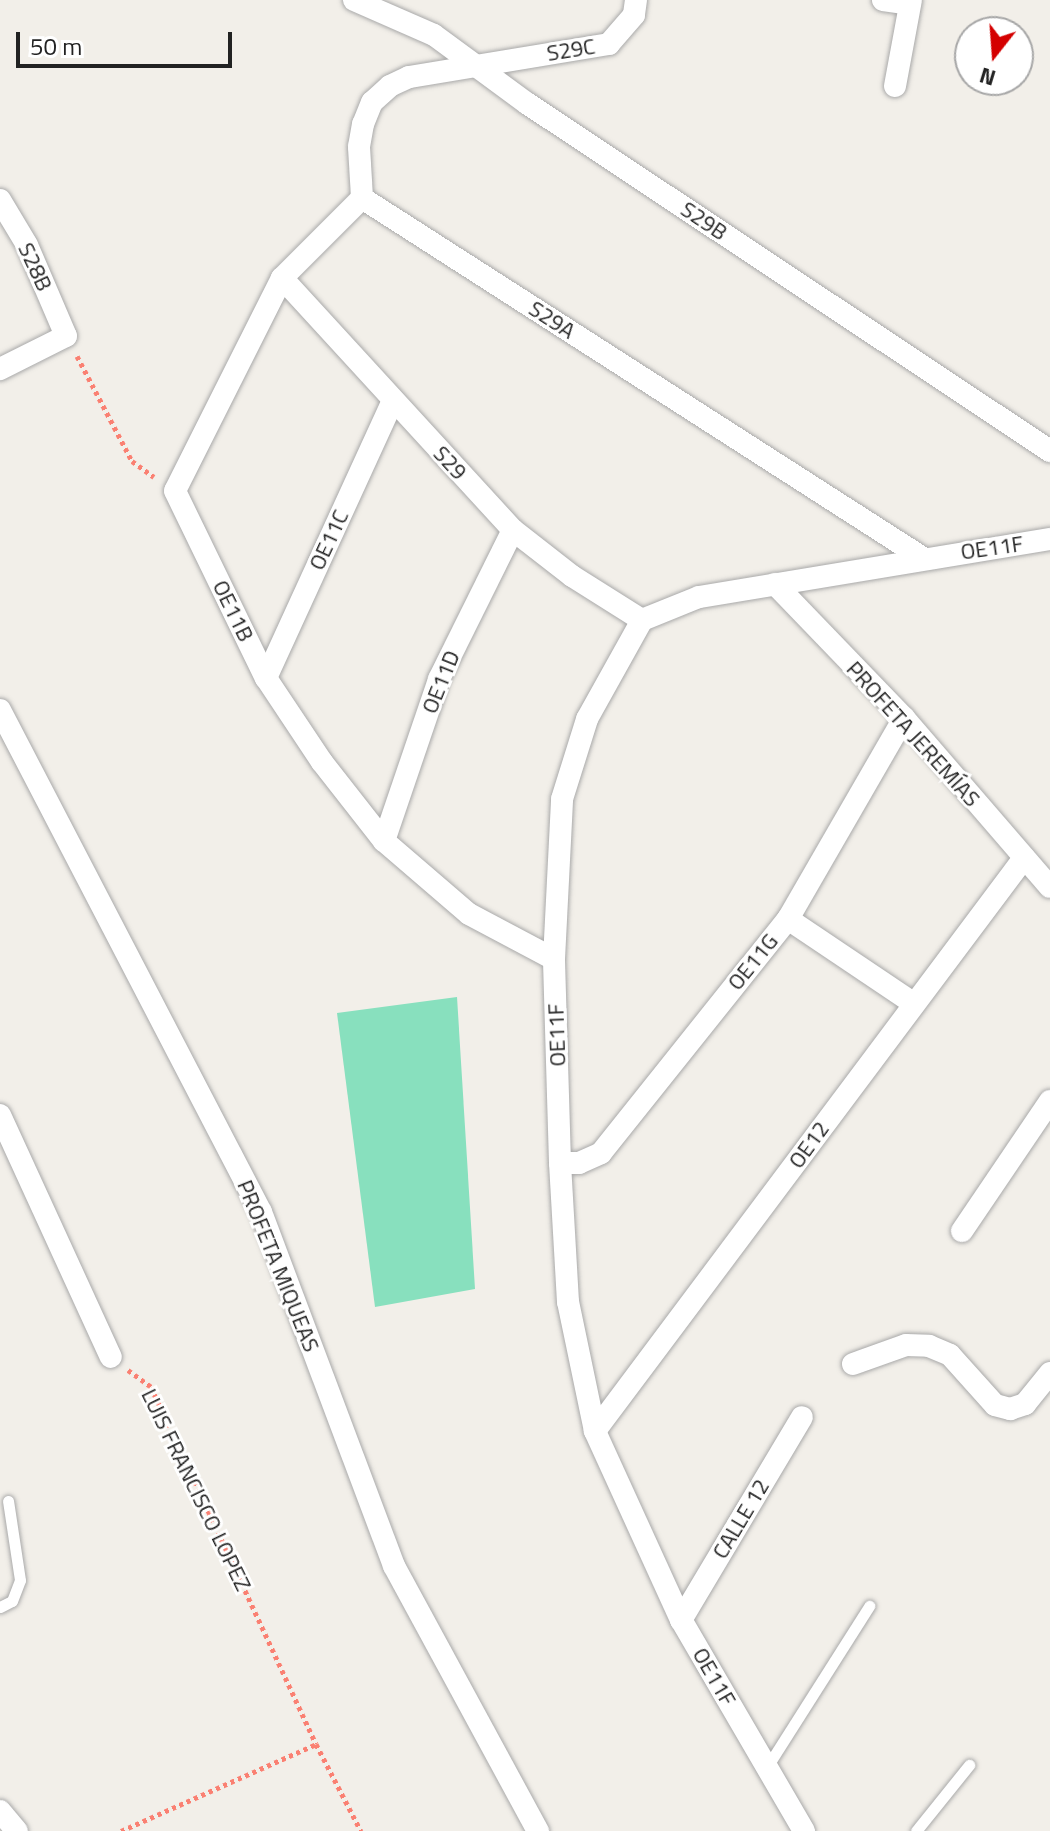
<!DOCTYPE html>
<html>
<head>
<meta charset="utf-8">
<style>
  body { margin:0 }
  #map { position:relative; width:1050px; height:1831px; overflow:hidden; background:#f2efe9; font-family:"Titillium Web",sans-serif }
  div>[style] { position:absolute }
  .pitch>* { inset:0; background:#88e0be }
  .path>* { height:5px; margin-top:-2.5px; transform-origin:0; background:repeating-linear-gradient(90deg,#fa8072 0 4px,transparent 0 8px) }
  .roads { filter:drop-shadow(0 0 2px #a9a9a9) drop-shadow(0 0 2px #a9a9a9) }
  .lane>* { height:11px; margin:-5.5px; padding:0 5.5px; transform-origin:5.5px; border-radius:5.5px; background:#fff }
  .street>* { height:22px; margin:-11px; padding:0 11px; transform-origin:11px; border-radius:11px; background:#fff }
  span { translate:-50% -50%; white-space:nowrap; text-align:center; line-height:1.15; -webkit-text-stroke:6px #fff; paint-order:stroke }
  .street-label { font-size:22px; color:#222 }
  .north { position:absolute; left:954px; top:16px; width:80px; height:80px; box-sizing:border-box; background:#fff; border:2px solid #a7a7a7; border-radius:50%; rotate:197deg; font-size:22px; font-weight:700; line-height:32px; text-align:center; color:#222 }
  .north::after { content:''; display:block; margin:auto; width:28px; height:36px; background:#d40000; clip-path:polygon(50% 0,100% 100%,50% 72%,0 100%) }
  .scale { position:absolute; left:16px; top:32px; width:216px; height:36px; box-sizing:border-box; border:4px solid #222; border-top:0; padding-left:10px; font-size:24px; line-height:28px; white-space:nowrap; color:#222; -webkit-text-stroke:6px #fff; paint-order:stroke }
</style>
</head>
<body>
<div id="map">
  <div class="pitch">
    <i style="clip-path:polygon(457px 997px,475px 1289px,375px 1307px,337px 1013px)"></i>
  </div>
  <div class="path">
    <i style="left:77px;top:356px;width:119px;rotate:62.4deg"></i>
    <i style="left:132px;top:461px;width:27px;rotate:36deg"></i>
    <i style="left:128px;top:1370px;width:29px;rotate:36deg"></i>
    <i style="left:151px;top:1387px;width:393px;rotate:65.2deg"></i>
    <i style="left:316px;top:1744px;width:98px;rotate:62.7deg"></i>
    <i style="left:121px;top:1831px;width:214px;rotate:-24deg"></i>
  </div>
  <div class="roads">
    <div class="lane">
      <i style="left:0;top:1607px;width:13px;rotate:-27deg"></i>
      <i style="left:12px;top:1601px;width:22px;rotate:-69deg"></i>
      <i style="left:20px;top:1580px;width:80px;rotate:-98.6deg"></i>
      <i style="left:767px;top:1767px;width:191px;rotate:-57.6deg"></i>
      <i style="left:916px;top:1831px;width:85px;rotate:-51.2deg"></i>
    </div>
    <div class="street">
      <i style="left:354px;top:0;width:87px;rotate:23.6deg"></i>
      <i style="left:434px;top:35px;width:117px;rotate:36.3deg"></i>
      <i style="left:528px;top:104px;width:627px;rotate:33.61deg"></i>
      <i style="left:636px;top:0;width:15px;rotate:98deg"></i>
      <i style="left:634px;top:15px;width:38px;rotate:131deg"></i>
      <i style="left:609px;top:44px;width:203px;rotate:170.6deg"></i>
      <i style="left:409px;top:77px;width:21px;rotate:155deg"></i>
      <i style="left:390px;top:86px;width:24px;rotate:138deg"></i>
      <i style="left:372px;top:102px;width:24px;rotate:112deg"></i>
      <i style="left:363px;top:124px;width:23px;rotate:100deg"></i>
      <i style="left:359px;top:147px;width:51px;rotate:86.6deg"></i>
      <i style="left:362px;top:198px;width:667px;rotate:32.69deg"></i>
      <i style="left:883px;top:0;width:27px;rotate:8deg"></i>
      <i style="left:895px;top:86px;width:87px;rotate:-79.5deg"></i>
      <i style="left:362px;top:198px;width:113px;rotate:135deg"></i>
      <i style="left:282px;top:278px;width:238px;rotate:116.7deg"></i>
      <i style="left:175px;top:491px;width:208px;rotate:64.1deg"></i>
      <i style="left:266px;top:678px;width:101px;rotate:56.3deg"></i>
      <i style="left:322px;top:762px;width:100px;rotate:51.9deg"></i>
      <i style="left:384px;top:841px;width:112px;rotate:40.7deg"></i>
      <i style="left:469px;top:914px;width:96px;rotate:27.9deg"></i>
      <i style="left:0;top:200px;width:52px;rotate:59deg"></i>
      <i style="left:27px;top:245px;width:99px;rotate:66.8deg"></i>
      <i style="left:66px;top:336px;width:74px;rotate:153.4deg"></i>
      <i style="left:282px;top:278px;width:342px;rotate:47.5deg"></i>
      <i style="left:513px;top:530px;width:75px;rotate:37.9deg"></i>
      <i style="left:572px;top:576px;width:83px;rotate:32.2deg"></i>
      <i style="left:775px;top:584px;width:186px;rotate:46.1deg"></i>
      <i style="left:904px;top:718px;width:223px;rotate:49.2deg"></i>
      <i style="left:266px;top:678px;width:305px;rotate:-65.4deg"></i>
      <i style="left:0;top:710px;width:566px;rotate:62.53deg"></i>
      <i style="left:261px;top:1212px;width:378px;rotate:69.4deg"></i>
      <i style="left:394px;top:1566px;width:302px;rotate:61.5deg"></i>
      <i style="left:384px;top:841px;width:171px;rotate:-71.2deg"></i>
      <i style="left:439px;top:679px;width:166px;rotate:-63.6deg"></i>
      <i style="left:788px;top:919px;width:151px;rotate:33.9deg"></i>
      <i style="left:0;top:1115px;width:266px;rotate:65.4deg"></i>
      <i style="left:560px;top:1163px;width:19px"></i>
      <i style="left:579px;top:1163px;width:24px;rotate:-24deg"></i>
      <i style="left:601px;top:1153px;width:300px;rotate:-51.4deg"></i>
      <i style="left:788px;top:919px;width:232px;rotate:-60deg"></i>
      <i style="left:962px;top:1231px;width:157px;rotate:-55.9deg"></i>
      <i style="left:853px;top:1364px;width:56px;rotate:-19.7deg"></i>
      <i style="left:906px;top:1345px;width:23px;rotate:2deg"></i>
      <i style="left:929px;top:1346px;width:23px;rotate:23deg"></i>
      <i style="left:950px;top:1355px;width:67px;rotate:48deg"></i>
      <i style="left:995px;top:1405px;width:16px;rotate:15deg"></i>
      <i style="left:1010px;top:1409px;width:16px;rotate:-18deg"></i>
      <i style="left:1025px;top:1404px;width:40px;rotate:-51deg"></i>
      <i style="left:595px;top:1431px;width:716px;rotate:-53.18deg"></i>
      <i style="left:681px;top:1620px;width:236px;rotate:-59.2deg"></i>
      <i style="left:0;top:1811px;width:26px;rotate:50deg"></i>
      <i style="left:804px;top:1831px;width:244px;rotate:-120.2deg"></i>
      <i style="left:681px;top:1620px;width:208px;rotate:-114.5deg"></i>
      <i style="left:595px;top:1431px;width:132px;rotate:-101.8deg"></i>
      <i style="left:568px;top:1302px;width:139px;rotate:-93.3deg"></i>
      <i style="left:560px;top:1163px;width:204px;rotate:-91.7deg"></i>
      <i style="left:554px;top:959px;width:160px;rotate:-87.1deg"></i>
      <i style="left:562px;top:799px;width:84px;rotate:-72.6deg"></i>
      <i style="left:587px;top:719px;width:113px;rotate:-60.9deg"></i>
      <i style="left:642px;top:620px;width:61px;rotate:-22deg"></i>
      <i style="left:699px;top:597px;width:356px;rotate:-9.4deg"></i>
    </div>
  </div>
  <div class="street-label">
    <span style="left:571px;top:50px;rotate:-9deg">S29C</span>
    <span style="left:704px;top:221px;rotate:34deg">S29B</span>
    <span style="left:35px;top:267px;rotate:65deg">S28B</span>
    <span style="left:552px;top:320px;rotate:33deg">S29A</span>
    <span style="left:450px;top:463px;rotate:47deg">S29</span>
    <span style="left:329px;top:540px;rotate:-65deg">OE11C</span>
    <span style="left:992px;top:548px;rotate:-8deg">OE11F</span>
    <span style="left:233px;top:611px;rotate:64deg">OE11B</span>
    <span style="left:441px;top:682px;rotate:-68deg">OE11D</span>
    <span style="left:913px;top:734px;rotate:48deg">PROFETA JEREMÍAS</span>
    <span style="left:753px;top:962px;rotate:-51deg">OE11G</span>
    <span style="left:557px;top:1035px;rotate:-92deg">OE11F</span>
    <span style="left:809px;top:1145px;rotate:-54deg">OE12</span>
    <span style="left:278px;top:1266px;rotate:68deg">PROFETA MIQUEAS</span>
    <span style="left:196px;top:1490px;rotate:64deg">LUIS FRANCISCO LOPEZ</span>
    <span style="left:741px;top:1519px;rotate:-59deg">CALLE 12</span>
    <span style="left:714px;top:1677px;rotate:60deg">OE11F</span>
  </div>
  <div class="north">N</div>
  <div class="scale">50 m</div>
</div>
</body>
</html>
